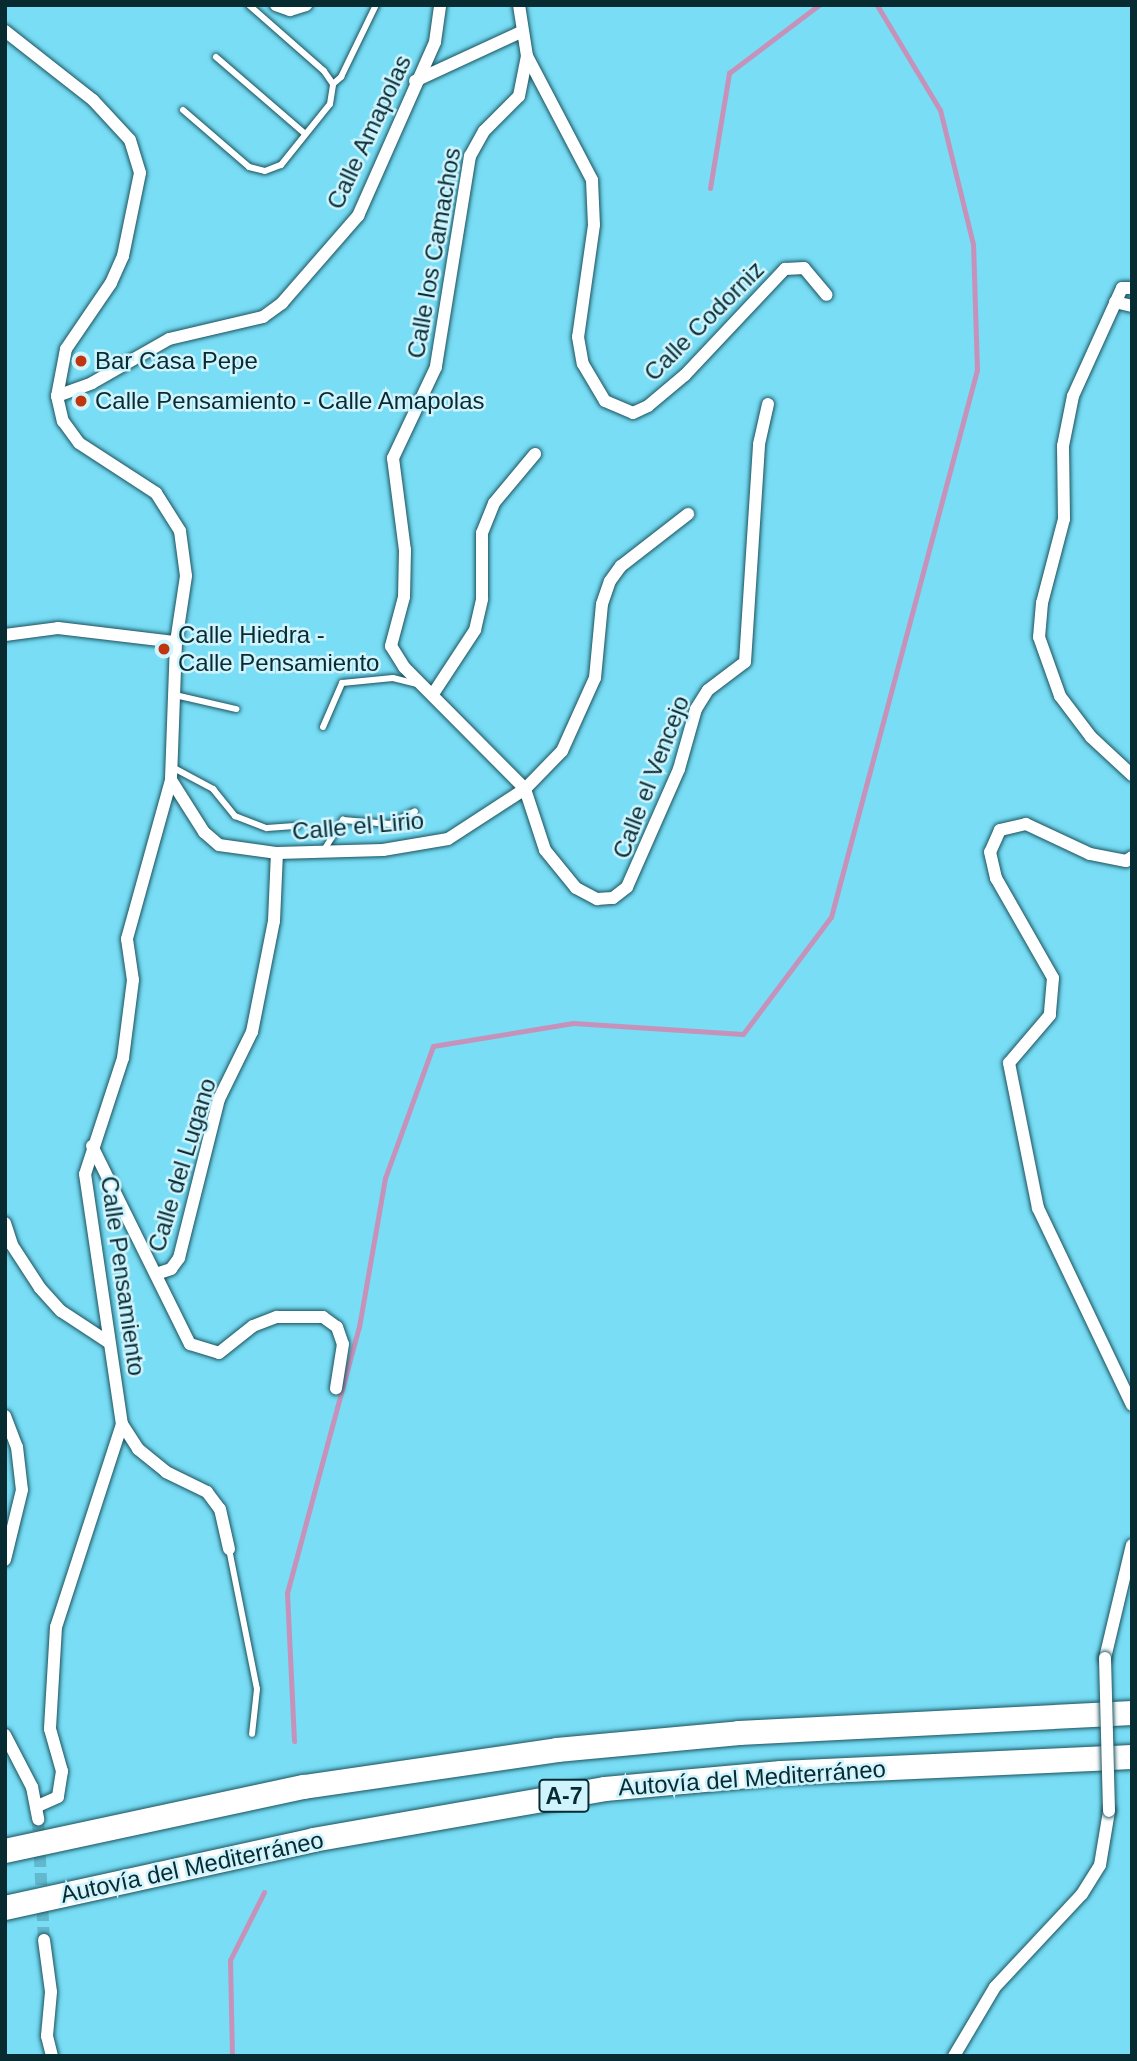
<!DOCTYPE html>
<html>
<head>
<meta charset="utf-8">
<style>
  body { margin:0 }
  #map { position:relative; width:1137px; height:2061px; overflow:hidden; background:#78ddf5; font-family:Arial,sans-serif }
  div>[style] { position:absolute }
  .stream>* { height:5px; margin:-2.5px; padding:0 2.5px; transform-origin:2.5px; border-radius:2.5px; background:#c692ba }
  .minor-tunnel>* { height:12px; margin-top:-6px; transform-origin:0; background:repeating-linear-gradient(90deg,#62b9ce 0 12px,transparent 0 18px) }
  .roads { filter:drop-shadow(0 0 2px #1b535f) drop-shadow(0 0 2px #1b535f) }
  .service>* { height:6px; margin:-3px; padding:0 3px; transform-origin:3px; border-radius:3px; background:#fff }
  .minor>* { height:12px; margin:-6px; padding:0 6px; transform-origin:6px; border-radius:6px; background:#fff }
  .motorway>* { height:24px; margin:-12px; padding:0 12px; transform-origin:12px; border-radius:12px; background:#fff }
  .bridges { filter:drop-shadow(0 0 2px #1b535f) drop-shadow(0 0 2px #1b535f) }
  .minor-bridge>* { height:12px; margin:-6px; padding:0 6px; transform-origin:6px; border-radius:6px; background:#fff }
  .dots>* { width:19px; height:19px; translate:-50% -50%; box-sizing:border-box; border:4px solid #d0f4fe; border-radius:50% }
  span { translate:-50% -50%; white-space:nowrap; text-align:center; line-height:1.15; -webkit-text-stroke:5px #d0f4fe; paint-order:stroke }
  .shield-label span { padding:2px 5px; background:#d0f4fe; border:2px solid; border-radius:5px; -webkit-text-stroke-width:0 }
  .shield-label { font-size:23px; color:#082a31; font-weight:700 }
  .street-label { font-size:24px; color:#082a31 }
  .poi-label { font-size:24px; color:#082a31 }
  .left { translate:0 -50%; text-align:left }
  .frame { position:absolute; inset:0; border:7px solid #082a31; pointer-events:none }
</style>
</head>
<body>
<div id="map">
  <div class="stream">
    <i style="left:710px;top:188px;width:117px;rotate:-80.6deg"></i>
    <i style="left:729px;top:73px;width:113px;rotate:-37.1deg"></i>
    <i style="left:294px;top:1741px;width:148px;rotate:-92.7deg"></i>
    <i style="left:287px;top:1593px;width:276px;rotate:-74.9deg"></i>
    <i style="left:359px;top:1327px;width:151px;rotate:-80.1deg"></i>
    <i style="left:385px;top:1178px;width:140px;rotate:-70deg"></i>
    <i style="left:433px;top:1046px;width:142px;rotate:-9.3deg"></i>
    <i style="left:573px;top:1023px;width:170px;rotate:3.7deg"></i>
    <i style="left:743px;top:1034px;width:146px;rotate:-53.1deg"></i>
    <i style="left:831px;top:917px;width:566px;rotate:-75.06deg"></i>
    <i style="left:977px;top:370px;width:126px;rotate:-91.8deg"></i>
    <i style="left:973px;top:244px;width:138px;rotate:-103.8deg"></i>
    <i style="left:940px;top:110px;width:122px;rotate:-121deg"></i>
    <i style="left:232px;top:2056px;width:96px;rotate:-91.2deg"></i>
    <i style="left:230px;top:1960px;width:76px;rotate:-63.4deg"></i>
  </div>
  <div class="minor-tunnel">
    <i style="left:38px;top:1819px;width:121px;rotate:87.2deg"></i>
  </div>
  <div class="roads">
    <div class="service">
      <i style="left:216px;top:57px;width:116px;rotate:40.8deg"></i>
      <i style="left:333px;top:84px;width:11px;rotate:-41deg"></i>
      <i style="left:341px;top:77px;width:80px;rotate:-64.1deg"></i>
      <i style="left:183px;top:110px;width:87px;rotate:40.8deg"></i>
      <i style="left:249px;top:167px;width:16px;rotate:14deg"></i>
      <i style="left:265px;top:171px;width:17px;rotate:-21deg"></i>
      <i style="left:281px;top:165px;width:78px;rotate:-51.2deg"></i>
      <i style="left:330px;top:104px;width:20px;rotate:-81deg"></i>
      <i style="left:333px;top:84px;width:16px;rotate:-125deg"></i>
      <i style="left:324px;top:71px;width:100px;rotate:-138.7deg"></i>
      <i style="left:175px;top:695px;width:63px;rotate:12.9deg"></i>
      <i style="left:323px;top:727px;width:48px;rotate:-66.6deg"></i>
      <i style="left:342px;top:683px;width:51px;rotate:-5.6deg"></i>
      <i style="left:393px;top:678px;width:25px;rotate:14deg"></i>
      <i style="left:172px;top:767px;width:47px;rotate:28.2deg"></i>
      <i style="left:213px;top:789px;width:35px;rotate:51deg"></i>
      <i style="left:235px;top:816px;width:34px;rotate:21deg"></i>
      <i style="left:267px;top:828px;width:31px;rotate:-4deg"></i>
      <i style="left:324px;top:850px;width:36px;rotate:-58deg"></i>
      <i style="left:343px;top:820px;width:47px;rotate:4.9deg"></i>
      <i style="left:390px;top:824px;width:28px;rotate:-27deg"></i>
      <i style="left:229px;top:1549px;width:143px;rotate:78.7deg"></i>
      <i style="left:257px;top:1689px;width:45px;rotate:96.3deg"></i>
    </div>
    <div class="minor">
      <i style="left:276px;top:5px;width:15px;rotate:20deg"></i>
      <i style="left:290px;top:10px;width:17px;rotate:-17deg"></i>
      <i style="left:519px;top:5px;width:52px;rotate:81.1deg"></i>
      <i style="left:527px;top:56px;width:140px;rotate:62.3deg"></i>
      <i style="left:592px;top:180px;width:45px;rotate:87.5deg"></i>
      <i style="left:594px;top:225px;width:113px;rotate:98.1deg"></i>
      <i style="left:578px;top:337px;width:27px;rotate:80deg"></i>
      <i style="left:583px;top:364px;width:43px;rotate:59.3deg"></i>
      <i style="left:605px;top:401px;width:30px;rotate:23deg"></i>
      <i style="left:633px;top:413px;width:17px;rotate:-25deg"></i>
      <i style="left:648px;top:406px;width:48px;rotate:-40deg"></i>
      <i style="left:685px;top:375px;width:146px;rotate:-46.7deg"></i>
      <i style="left:785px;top:269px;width:19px;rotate:-3deg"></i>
      <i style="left:804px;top:268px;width:35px;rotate:50deg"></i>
      <i style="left:5px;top:31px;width:112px;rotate:38.1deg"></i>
      <i style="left:93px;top:100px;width:54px;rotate:47.2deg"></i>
      <i style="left:130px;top:140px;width:34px;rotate:73deg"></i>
      <i style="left:140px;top:173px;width:85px;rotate:101.6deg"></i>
      <i style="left:123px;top:256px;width:30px;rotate:114deg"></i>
      <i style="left:111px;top:283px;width:80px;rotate:124.3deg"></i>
      <i style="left:66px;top:349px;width:48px;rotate:100.8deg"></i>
      <i style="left:57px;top:396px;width:26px;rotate:77deg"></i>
      <i style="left:63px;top:421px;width:27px;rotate:54deg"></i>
      <i style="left:79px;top:443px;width:92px;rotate:33deg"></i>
      <i style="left:156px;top:493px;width:45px;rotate:57.7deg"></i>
      <i style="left:180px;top:531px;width:45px;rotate:82.4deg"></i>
      <i style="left:186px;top:576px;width:67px;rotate:98.6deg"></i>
      <i style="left:176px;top:642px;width:138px;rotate:92.1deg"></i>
      <i style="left:171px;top:780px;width:165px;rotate:105.5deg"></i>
      <i style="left:127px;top:939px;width:41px;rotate:81.7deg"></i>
      <i style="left:133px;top:980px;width:79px;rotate:97.3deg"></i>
      <i style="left:123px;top:1058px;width:122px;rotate:108.1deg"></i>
      <i style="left:85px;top:1174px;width:253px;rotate:81.6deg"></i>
      <i style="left:122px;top:1424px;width:213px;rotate:108deg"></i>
      <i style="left:56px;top:1627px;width:102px;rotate:93.4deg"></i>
      <i style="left:50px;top:1729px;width:44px;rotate:74.1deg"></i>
      <i style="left:62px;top:1771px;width:26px;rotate:99deg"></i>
      <i style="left:58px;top:1797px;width:24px;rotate:156deg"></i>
      <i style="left:527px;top:56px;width:41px;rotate:101.3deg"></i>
      <i style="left:519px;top:96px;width:49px;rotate:135deg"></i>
      <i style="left:484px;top:131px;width:29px;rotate:119deg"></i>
      <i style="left:470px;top:156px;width:214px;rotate:99.2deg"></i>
      <i style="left:436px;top:367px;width:101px;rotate:115.3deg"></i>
      <i style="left:393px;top:458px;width:93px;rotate:82.6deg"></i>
      <i style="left:405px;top:550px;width:47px;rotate:91.2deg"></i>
      <i style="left:404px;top:597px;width:51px;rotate:104.9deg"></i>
      <i style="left:391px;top:646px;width:25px;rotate:58deg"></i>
      <i style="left:404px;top:667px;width:172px;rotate:45.2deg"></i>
      <i style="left:525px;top:789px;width:64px;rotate:71.8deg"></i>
      <i style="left:545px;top:850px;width:49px;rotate:50.8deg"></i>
      <i style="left:576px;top:888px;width:24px;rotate:28deg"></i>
      <i style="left:597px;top:899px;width:16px;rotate:-4deg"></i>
      <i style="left:613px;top:898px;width:18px;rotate:-38deg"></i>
      <i style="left:627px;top:887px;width:129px;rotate:-66.2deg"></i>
      <i style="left:679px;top:769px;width:62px;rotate:-74.2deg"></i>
      <i style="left:696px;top:709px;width:22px;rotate:-58deg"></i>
      <i style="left:708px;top:690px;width:46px;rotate:-37.1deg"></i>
      <i style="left:745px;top:662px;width:218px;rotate:-86.3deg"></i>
      <i style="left:759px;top:444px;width:41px;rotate:-77.3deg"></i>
      <i style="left:415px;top:81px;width:117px;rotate:-24.8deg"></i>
      <i style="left:1132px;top:288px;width:10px;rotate:180deg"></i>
      <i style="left:1122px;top:288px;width:119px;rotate:114.4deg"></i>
      <i style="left:1073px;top:396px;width:51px;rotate:101.3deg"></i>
      <i style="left:1063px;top:446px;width:73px;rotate:89.2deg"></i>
      <i style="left:1064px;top:519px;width:87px;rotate:104.7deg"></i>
      <i style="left:1042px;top:603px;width:34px;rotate:95deg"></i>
      <i style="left:1039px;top:637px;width:63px;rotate:70.4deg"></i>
      <i style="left:1060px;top:696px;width:51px;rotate:52.9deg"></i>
      <i style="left:1091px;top:737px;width:56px;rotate:42.8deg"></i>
      <i style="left:1115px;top:302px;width:17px;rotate:13deg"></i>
      <i style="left:57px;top:396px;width:37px;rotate:-20deg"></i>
      <i style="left:92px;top:383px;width:89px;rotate:-29.7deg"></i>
      <i style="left:169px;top:339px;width:97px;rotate:-13.2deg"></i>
      <i style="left:263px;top:317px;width:24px;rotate:-36deg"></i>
      <i style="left:282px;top:303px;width:116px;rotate:-48.9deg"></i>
      <i style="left:358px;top:216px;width:190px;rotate:-66.1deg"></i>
      <i style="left:435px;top:42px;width:37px;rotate:-82deg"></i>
      <i style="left:5px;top:635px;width:53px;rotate:-7.5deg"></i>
      <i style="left:58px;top:628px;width:119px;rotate:6.8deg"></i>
      <i style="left:433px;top:694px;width:77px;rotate:-56.7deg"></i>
      <i style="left:475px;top:630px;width:32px;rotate:-77deg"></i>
      <i style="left:482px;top:599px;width:66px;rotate:-90deg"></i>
      <i style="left:482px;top:533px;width:32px;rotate:-68deg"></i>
      <i style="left:494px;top:503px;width:64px;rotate:-50.1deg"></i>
      <i style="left:171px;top:780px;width:62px;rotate:57.6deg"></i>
      <i style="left:204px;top:832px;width:20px;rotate:41deg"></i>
      <i style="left:219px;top:845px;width:59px;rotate:7.9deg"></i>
      <i style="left:277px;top:853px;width:106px;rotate:-1.6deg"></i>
      <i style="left:383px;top:850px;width:66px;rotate:-9.6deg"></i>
      <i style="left:448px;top:839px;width:92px;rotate:-33deg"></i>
      <i style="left:525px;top:789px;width:53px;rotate:-45.8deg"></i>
      <i style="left:562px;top:751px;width:80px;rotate:-65.7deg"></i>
      <i style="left:595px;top:678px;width:74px;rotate:-84.6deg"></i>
      <i style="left:602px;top:604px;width:24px;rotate:-71deg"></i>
      <i style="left:610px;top:581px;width:19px;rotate:-54deg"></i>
      <i style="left:621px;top:566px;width:85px;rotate:-37.8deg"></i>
      <i style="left:1132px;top:857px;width:7px;rotate:146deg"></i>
      <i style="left:1126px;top:861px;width:37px;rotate:-169deg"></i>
      <i style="left:1090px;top:854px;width:71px;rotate:-154.9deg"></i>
      <i style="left:1026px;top:824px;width:27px;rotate:167deg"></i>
      <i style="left:1000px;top:830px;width:24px;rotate:114deg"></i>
      <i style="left:990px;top:852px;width:27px;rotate:77deg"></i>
      <i style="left:996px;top:878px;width:115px;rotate:60.3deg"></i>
      <i style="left:1053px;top:978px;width:37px;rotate:95deg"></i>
      <i style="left:1050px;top:1015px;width:63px;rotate:130.5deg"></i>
      <i style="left:1009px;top:1063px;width:148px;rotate:78.7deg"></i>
      <i style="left:1038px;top:1208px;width:218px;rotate:64.5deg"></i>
      <i style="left:92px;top:1146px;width:221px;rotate:63.7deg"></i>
      <i style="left:190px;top:1344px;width:30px;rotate:17deg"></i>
      <i style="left:219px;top:1353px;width:43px;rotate:-38.5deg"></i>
      <i style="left:253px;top:1326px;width:26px;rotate:-21deg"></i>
      <i style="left:277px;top:1317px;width:46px"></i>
      <i style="left:323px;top:1317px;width:17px;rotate:36deg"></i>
      <i style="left:337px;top:1327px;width:18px;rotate:71deg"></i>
      <i style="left:343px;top:1344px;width:45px;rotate:99deg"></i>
      <i style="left:5px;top:1223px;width:23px;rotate:72deg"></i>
      <i style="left:12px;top:1245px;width:51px;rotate:56.9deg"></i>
      <i style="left:40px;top:1288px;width:31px;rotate:48deg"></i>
      <i style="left:61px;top:1311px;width:56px;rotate:33.4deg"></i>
      <i style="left:156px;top:1274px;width:16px;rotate:-18deg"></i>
      <i style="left:171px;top:1269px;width:14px;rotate:-54deg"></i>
      <i style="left:179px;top:1258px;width:164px;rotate:-75.9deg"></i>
      <i style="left:219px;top:1099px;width:75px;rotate:-63.8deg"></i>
      <i style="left:252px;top:1032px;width:113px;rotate:-78.8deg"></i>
      <i style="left:274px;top:921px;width:68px;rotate:-87.5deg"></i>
      <i style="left:5px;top:1416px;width:33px;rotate:69deg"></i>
      <i style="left:17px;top:1447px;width:43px;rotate:83.4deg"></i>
      <i style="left:22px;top:1490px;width:72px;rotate:103.7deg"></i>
      <i style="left:122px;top:1424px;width:30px;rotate:57deg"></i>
      <i style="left:138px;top:1449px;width:36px;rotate:39deg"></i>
      <i style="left:166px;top:1472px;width:46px;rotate:26deg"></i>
      <i style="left:207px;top:1492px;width:21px;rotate:53deg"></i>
      <i style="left:220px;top:1509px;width:41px;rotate:77.3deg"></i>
      <i style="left:1105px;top:1658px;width:116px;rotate:-76.6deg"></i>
      <i style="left:5px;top:1735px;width:59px;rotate:62.6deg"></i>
      <i style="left:32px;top:1787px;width:33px;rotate:79deg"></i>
      <i style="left:44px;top:1940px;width:52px;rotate:82.3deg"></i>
      <i style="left:51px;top:1992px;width:44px;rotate:95.2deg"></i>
      <i style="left:47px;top:2036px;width:21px;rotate:76deg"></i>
      <i style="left:954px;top:2056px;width:80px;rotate:-59.3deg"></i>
      <i style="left:995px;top:1987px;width:127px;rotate:-46.9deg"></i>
      <i style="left:1082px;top:1894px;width:34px;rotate:-58deg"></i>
      <i style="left:1100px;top:1865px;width:55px;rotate:-80.5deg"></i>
    </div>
    <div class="motorway">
      <i style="left:5px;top:1851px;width:306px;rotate:-12.1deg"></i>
      <i style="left:304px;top:1787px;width:256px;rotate:-8.3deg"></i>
      <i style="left:557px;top:1750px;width:183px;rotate:-5.3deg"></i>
      <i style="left:739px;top:1733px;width:394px;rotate:-2.9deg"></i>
      <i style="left:5px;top:1908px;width:315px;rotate:-12.4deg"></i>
      <i style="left:313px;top:1840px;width:296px;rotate:-9.9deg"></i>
      <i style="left:605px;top:1789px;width:177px;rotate:-5.2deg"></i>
      <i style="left:781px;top:1773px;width:351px;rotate:-2.6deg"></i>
    </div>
  </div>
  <div class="bridges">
    <div class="minor-bridge">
      <i style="left:1105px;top:1658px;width:153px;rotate:88.5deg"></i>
    </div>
  </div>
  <div class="dots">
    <i style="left:81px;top:361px;background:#bf350f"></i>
    <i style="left:81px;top:401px;background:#bf350f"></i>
    <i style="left:164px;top:649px;background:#bf350f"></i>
  </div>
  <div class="shield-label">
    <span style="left:564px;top:1796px">A-7</span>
  </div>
  <div class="street-label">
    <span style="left:369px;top:132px;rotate:-65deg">Calle Amapolas</span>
    <span style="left:434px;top:253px;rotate:-80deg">Calle los Camachos</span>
    <span style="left:704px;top:321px;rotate:-45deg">Calle Codorniz</span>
    <span style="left:651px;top:777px;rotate:-69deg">Calle el Vencejo</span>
    <span style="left:358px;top:826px;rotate:-5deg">Calle el Lirio</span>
    <span style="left:182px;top:1165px;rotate:-73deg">Calle del Lugano</span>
    <span style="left:123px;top:1276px;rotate:82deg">Calle Pensamiento</span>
    <span style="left:752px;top:1778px;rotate:-4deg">Autovía del Mediterráneo</span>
    <span style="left:192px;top:1867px;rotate:-12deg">Autovía del Mediterráneo</span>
  </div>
  <div class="poi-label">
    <span class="left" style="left:95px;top:361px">Bar Casa Pepe</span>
    <span class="left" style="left:95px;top:401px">Calle Pensamiento - Calle Amapolas</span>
    <span class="left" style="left:178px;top:649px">Calle Hiedra -<br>Calle Pensamiento</span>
  </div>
  <div class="frame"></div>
</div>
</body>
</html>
